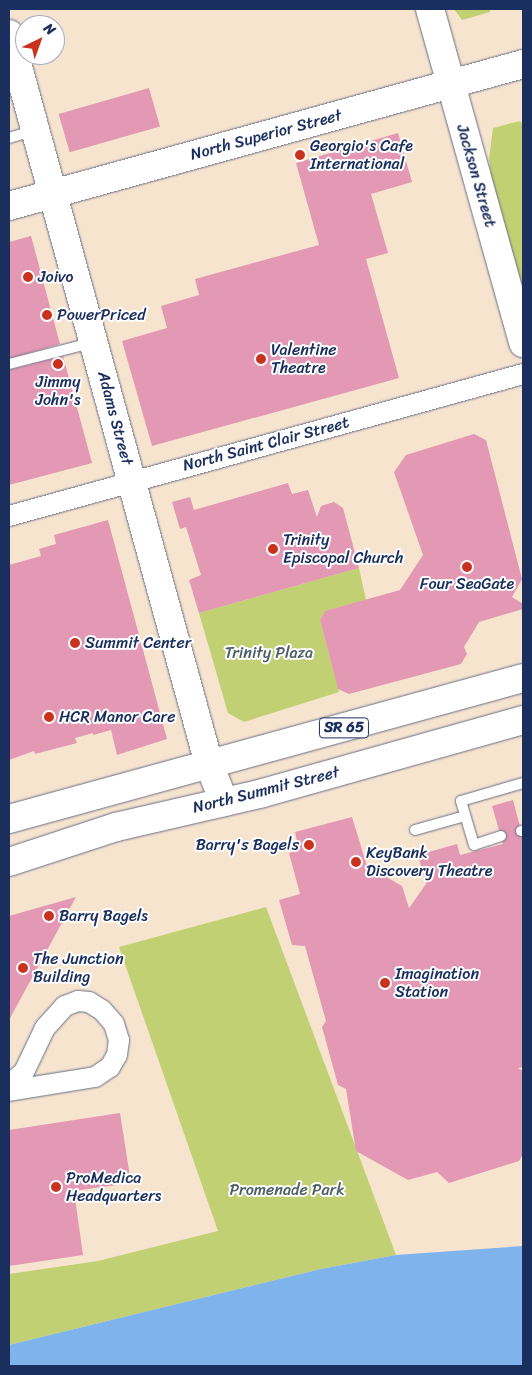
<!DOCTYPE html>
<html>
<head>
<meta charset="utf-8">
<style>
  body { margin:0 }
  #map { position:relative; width:532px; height:1375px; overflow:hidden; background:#f7e4cf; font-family:Sriracha,sans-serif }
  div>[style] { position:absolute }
  .green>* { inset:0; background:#c1d072 }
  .water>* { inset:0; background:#7eb3ec }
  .building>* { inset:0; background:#e398b4; transform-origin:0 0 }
  .roads { filter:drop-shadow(0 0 1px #686e86) drop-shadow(0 0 1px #686e86) }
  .lane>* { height:10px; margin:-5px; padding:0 5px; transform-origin:5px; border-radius:5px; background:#fff }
  .street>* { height:20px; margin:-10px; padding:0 10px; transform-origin:10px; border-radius:10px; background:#fff }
  .secondary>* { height:28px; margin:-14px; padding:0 14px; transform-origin:14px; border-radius:14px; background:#fff }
  .primary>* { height:28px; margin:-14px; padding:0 14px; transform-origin:14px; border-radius:14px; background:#fff }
  .dots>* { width:14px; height:14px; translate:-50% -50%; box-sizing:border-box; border:2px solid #fff; border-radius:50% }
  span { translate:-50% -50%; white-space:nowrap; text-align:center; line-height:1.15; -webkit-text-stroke:4px #fff; paint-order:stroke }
  .shield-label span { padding:1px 4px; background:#fff; border:1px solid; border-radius:4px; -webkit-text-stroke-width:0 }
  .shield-label { font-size:15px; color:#1b2f5e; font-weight:700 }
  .street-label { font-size:16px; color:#1b2f5e }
  .poi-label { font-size:16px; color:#1b2f5e }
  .left { translate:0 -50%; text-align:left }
  .right { translate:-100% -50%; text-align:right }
  .park-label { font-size:16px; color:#4d5f64 }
  .frame { position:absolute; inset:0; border:10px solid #1b2f5e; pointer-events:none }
  .north { position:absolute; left:15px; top:15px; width:50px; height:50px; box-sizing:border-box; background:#fff; border:1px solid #a4acbf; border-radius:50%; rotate:42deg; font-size:14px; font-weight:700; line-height:20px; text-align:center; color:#1b2f5e }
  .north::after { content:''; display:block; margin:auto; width:18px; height:22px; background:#c8321e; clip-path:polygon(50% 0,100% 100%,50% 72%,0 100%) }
</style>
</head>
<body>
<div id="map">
  <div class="green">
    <i style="clip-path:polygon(454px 9px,490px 9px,490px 12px,462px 20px)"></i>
    <i style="clip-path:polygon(520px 121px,523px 125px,523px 294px,492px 182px,489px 159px,493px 128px)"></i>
    <i style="clip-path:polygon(359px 568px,366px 600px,325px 611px,320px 620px,339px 692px,244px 722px,228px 713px,199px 613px)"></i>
    <i style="clip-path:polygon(266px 907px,396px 1255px,321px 1269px,9px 1345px,9px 1274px,98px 1261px,218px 1231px,119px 947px)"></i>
  </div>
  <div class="water">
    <i style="clip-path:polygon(523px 1246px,523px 1366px,9px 1366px,9px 1345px,321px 1269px,396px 1255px)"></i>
  </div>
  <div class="building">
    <i style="left:149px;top:88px;width:40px;height:94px;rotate:74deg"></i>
    <i style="clip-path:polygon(398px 133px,412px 182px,371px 194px,388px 253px,366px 259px,399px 378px,152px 446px,122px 341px,167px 328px,161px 306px,199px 295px,195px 279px,319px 245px,296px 163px)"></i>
    <i style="clip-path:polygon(31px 236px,60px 344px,9px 359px,9px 242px)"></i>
    <i style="clip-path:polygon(63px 356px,92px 463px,9px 485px,9px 370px)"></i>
    <i style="clip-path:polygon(474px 434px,486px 440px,522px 579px,512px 597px,523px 604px,523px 609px,479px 622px,464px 647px,467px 654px,461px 664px,349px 694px,338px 689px,320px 620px,325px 611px,400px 590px,423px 555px,394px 472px,406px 455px)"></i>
    <i style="clip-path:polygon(288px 483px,292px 494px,308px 490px,317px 517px,321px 506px,334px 502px,343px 508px,359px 568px,199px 613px,189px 580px,201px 575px,186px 527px,180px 529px,172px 502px,190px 497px,194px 510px)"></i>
    <i style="clip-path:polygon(108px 520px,167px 739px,117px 755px,111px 730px,93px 735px,93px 733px,75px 738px,77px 743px,35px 754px,34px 751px,9px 760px,9px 565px,41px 556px,39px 549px,56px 544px,54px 535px)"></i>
    <i style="clip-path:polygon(513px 800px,523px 838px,523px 1067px,518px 1068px,523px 1071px,523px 1154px,519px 1161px,449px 1183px,437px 1172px,408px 1180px,356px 1151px,346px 1089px,338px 1085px,322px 1027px,326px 1021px,305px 946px,292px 945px,279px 900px,300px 894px,289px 853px,299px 850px,295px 832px,352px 817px,367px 866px,402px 886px,409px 908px,426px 884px,418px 855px,457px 844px,460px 855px,503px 844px,492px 806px)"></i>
    <i style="clip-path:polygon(76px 897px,9px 1020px,9px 916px)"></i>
    <i style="clip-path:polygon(120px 1113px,131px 1183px,74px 1191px,83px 1255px,9px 1266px,9px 1130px)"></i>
  </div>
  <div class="roads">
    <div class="lane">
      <i style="left:9px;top:138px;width:27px;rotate:-17deg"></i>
      <i style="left:9px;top:364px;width:85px;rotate:-14.4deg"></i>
      <i style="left:415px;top:830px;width:52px;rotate:-15.6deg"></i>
      <i style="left:521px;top:831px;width:2px"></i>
      <i style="left:501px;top:836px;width:28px;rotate:162deg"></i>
      <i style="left:474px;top:845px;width:46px;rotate:-106.5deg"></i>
      <i style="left:461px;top:801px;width:65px;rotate:-16.2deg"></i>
    </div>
    <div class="street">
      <i style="left:9px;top:516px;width:533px;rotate:-15.44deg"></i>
      <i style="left:9px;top:1085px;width:20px;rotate:-41deg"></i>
      <i style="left:24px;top:1072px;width:49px;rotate:-64.5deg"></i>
      <i style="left:45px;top:1028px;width:30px;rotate:-48deg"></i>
      <i style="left:65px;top:1006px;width:14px;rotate:-21deg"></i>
      <i style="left:78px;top:1001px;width:11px;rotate:5deg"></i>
      <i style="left:89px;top:1002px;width:15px;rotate:32deg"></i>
      <i style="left:102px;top:1010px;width:18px;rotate:49deg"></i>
      <i style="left:114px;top:1024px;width:17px;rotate:73deg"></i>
      <i style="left:119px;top:1040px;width:15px;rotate:98deg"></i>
      <i style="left:117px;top:1055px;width:14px;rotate:120deg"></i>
      <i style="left:110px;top:1067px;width:18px;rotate:146deg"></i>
      <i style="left:95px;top:1077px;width:87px;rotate:170.8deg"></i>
    </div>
    <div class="secondary">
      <i style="left:430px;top:9px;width:347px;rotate:74.4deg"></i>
      <i style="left:9px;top:34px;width:757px;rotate:74.68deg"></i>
      <i style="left:209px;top:764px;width:41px;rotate:68.5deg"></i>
      <i style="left:9px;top:206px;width:533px;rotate:-15.44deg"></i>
    </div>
    <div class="primary">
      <i style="left:9px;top:819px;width:533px;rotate:-15.34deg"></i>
      <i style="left:9px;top:862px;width:113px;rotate:-18.1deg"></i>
      <i style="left:116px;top:827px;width:151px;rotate:-13deg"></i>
      <i style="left:263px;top:793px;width:270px;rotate:-15.7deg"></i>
    </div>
  </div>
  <div class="dots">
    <i style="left:300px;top:155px;background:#c8321e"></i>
    <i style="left:28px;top:277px;background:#c8321e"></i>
    <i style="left:47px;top:315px;background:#c8321e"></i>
    <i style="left:261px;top:359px;background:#c8321e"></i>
    <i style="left:58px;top:364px;background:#c8321e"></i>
    <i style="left:273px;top:549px;background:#c8321e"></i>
    <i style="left:467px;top:567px;background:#c8321e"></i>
    <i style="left:75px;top:643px;background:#c8321e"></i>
    <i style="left:49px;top:717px;background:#c8321e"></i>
    <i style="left:309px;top:845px;background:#c8321e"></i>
    <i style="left:356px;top:862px;background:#c8321e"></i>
    <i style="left:49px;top:916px;background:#c8321e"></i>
    <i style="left:23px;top:968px;background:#c8321e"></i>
    <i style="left:385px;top:983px;background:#c8321e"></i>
    <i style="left:56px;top:1187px;background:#c8321e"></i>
  </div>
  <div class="shield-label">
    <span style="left:344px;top:728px">SR 65</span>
  </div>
  <div class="street-label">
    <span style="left:266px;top:135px;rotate:-15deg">North Superior Street</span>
    <span style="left:476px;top:176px;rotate:74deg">Jackson Street</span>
    <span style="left:115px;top:418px;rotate:75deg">Adams Street</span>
    <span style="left:266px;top:444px;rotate:-15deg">North Saint Clair Street</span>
    <span style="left:266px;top:790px;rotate:-14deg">North Summit Street</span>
  </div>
  <div class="poi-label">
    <span class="left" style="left:310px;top:155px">Georgio's Cafe<br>International</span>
    <span class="left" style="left:38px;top:277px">Joivo</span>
    <span class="left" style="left:57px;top:315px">PowerPriced</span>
    <span class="left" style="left:271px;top:359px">Valentine<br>Theatre</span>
    <span style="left:58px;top:391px">Jimmy<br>John's</span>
    <span class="left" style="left:283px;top:549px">Trinity<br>Episcopal Church</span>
    <span style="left:467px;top:584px">Four SeaGate</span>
    <span class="left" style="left:85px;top:643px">Summit Center</span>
    <span class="left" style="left:59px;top:717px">HCR Manor Care</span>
    <span class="right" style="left:299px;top:845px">Barry's Bagels</span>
    <span class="left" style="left:366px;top:862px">KeyBank<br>Discovery Theatre</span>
    <span class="left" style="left:59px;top:916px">Barry Bagels</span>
    <span class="left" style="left:33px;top:968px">The Junction<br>Building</span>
    <span class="left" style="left:395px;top:983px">Imagination<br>Station</span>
    <span class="left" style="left:66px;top:1187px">ProMedica<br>Headquarters</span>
  </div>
  <div class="park-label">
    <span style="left:269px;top:653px">Trinity Plaza</span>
    <span style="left:287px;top:1190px">Promenade Park</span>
  </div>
  <div class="frame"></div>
  <div class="north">N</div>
</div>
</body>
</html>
